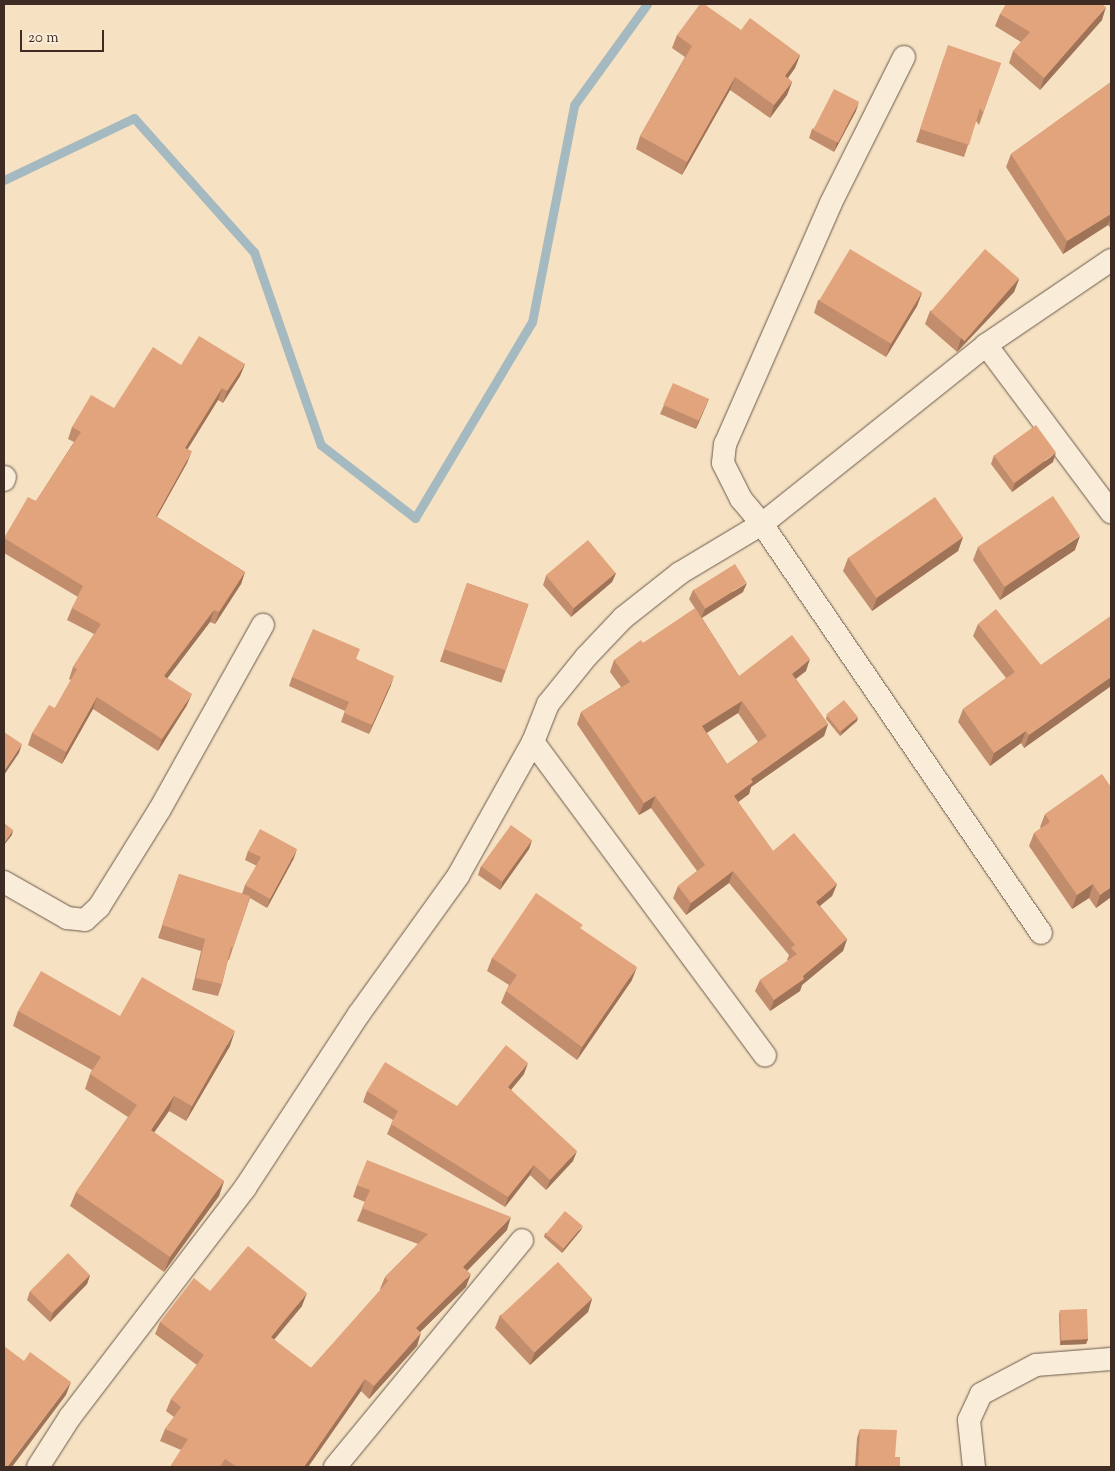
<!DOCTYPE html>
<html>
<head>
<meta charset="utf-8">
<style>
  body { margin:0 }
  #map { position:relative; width:1115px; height:1471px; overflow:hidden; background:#f6e2c3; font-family:"Sorts Mill Goudy",serif }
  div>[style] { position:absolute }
  .stream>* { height:9px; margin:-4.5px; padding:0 4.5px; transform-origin:4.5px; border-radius:4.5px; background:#a4bac0 }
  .roads { filter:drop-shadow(0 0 1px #6b594c) drop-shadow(0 0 1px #6b594c) }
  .minor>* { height:22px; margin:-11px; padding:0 11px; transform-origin:11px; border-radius:11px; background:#f9ecd8 }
  .wall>* { inset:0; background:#c28d6c; transform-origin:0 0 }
  .shaded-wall>* { inset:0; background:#9e7358 }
  .building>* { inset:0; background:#e2a47d; transform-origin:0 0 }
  span { translate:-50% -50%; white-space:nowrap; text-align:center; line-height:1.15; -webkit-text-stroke:4.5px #f9ecd8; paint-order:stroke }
  .frame { position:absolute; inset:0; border:5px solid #3d2b24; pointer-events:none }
  .scale { position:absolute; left:20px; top:30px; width:84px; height:22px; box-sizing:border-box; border:2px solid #3d2b24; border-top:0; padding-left:6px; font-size:15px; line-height:18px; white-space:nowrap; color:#3d2b24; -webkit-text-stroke:4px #f9ecd8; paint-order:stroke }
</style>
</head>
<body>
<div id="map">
  <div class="stream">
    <i style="left:4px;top:180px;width:144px;rotate:-25.5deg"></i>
    <i style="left:134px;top:118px;width:180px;rotate:48.2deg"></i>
    <i style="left:254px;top:252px;width:204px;rotate:70.9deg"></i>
    <i style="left:321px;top:445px;width:119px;rotate:37.8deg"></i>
    <i style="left:415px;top:518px;width:228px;rotate:-59.2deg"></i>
    <i style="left:532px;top:322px;width:221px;rotate:-79deg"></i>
    <i style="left:574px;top:105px;width:125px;rotate:-54.1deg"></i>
  </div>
  <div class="roads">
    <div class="minor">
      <i style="left:904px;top:57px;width:163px;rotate:116.6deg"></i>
      <i style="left:831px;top:203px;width:263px;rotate:113.7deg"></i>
      <i style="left:725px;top:444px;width:19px;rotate:96deg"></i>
      <i style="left:723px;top:463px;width:40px;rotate:63.4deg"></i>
      <i style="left:741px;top:499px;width:33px;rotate:50deg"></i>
      <i style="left:762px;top:524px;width:495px;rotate:55.7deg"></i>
      <i style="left:986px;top:345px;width:209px;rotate:53.2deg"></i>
      <i style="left:4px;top:480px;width:3px;rotate:-72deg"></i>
      <i style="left:533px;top:742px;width:390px;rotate:53.5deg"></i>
      <i style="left:4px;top:882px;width:73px;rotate:29.7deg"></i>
      <i style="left:67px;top:918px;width:18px;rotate:6deg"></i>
      <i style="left:85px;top:920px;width:19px;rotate:-43deg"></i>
      <i style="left:99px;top:907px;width:115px;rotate:-58.1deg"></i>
      <i style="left:160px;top:809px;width:211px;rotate:-60.8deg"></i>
      <i style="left:38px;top:1467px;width:59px;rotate:-57.4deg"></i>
      <i style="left:70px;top:1417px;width:288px;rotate:-52.6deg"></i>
      <i style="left:245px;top:1188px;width:208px;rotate:-56.8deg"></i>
      <i style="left:359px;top:1014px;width:170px;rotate:-54.3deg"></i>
      <i style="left:458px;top:876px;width:154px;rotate:-60.8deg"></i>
      <i style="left:533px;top:742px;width:41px;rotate:-68.5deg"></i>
      <i style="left:548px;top:704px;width:60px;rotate:-51deg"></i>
      <i style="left:586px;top:657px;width:54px;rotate:-46.5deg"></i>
      <i style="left:623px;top:618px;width:73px;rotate:-38.3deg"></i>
      <i style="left:680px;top:573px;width:96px;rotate:-30.9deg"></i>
      <i style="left:762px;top:524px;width:287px;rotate:-38.6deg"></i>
      <i style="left:986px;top:345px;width:151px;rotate:-34.2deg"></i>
      <i style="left:335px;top:1467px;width:294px;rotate:-50.5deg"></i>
      <i style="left:974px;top:1467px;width:47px;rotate:-96.1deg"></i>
      <i style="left:969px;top:1420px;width:29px;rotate:-65deg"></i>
      <i style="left:981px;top:1394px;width:62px;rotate:-27.8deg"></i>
      <i style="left:1036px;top:1365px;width:75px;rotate:-4.6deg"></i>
    </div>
  </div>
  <div class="wall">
    <i style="clip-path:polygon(1000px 14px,1102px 20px,1040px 90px,1009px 63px,1013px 51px,1021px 42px,995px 26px)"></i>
    <i style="clip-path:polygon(741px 30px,800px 55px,795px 68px,788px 78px,792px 82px,787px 95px,770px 118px,730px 90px,682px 175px,636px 149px,640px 136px,685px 57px,672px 48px,677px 35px)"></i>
    <i style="clip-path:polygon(944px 57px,1001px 63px,979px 125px,976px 121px,964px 157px,916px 142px)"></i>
    <i style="clip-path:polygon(1111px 82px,1111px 229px,1108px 225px,1063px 254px,1006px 167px,1011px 154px)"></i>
    <i style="clip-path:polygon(856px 111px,834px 152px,809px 138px,812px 129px)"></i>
    <i style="clip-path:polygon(1019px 279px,1014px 292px,957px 352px,925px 324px,930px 311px)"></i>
    <i style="clip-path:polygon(922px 293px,917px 306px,886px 357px,814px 313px,818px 300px)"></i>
    <i style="clip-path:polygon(245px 364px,240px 376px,223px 403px,218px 400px,187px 449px,187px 463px,157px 517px,245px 572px,241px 584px,215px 624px,210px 622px,167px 678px,187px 705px,158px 751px,93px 709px,62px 764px,28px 745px,32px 733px,55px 708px,71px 680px,69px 679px,73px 667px,94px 634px,67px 620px,72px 608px,78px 597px,4px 553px,4px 538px,36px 501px,74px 442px,68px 439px,72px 427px,114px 408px,181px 365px)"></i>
    <i style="clip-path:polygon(709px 399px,696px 429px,660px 414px,664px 405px)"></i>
    <i style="clip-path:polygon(994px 455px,1053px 462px,1012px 492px,991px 464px)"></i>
    <i style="clip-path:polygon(963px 537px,958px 551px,872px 611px,843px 571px,848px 558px)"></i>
    <i style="clip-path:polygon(978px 547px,1075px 550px,1000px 600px,973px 560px)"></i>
    <i style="clip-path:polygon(616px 573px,612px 582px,571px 617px,543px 585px,546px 576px)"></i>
    <i style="left:467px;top:583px;width:65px;height:83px;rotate:19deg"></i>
    <i style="clip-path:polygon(evenodd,693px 590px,743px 592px,702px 618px,739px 676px,806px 671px,796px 679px,828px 724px,824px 736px,751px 787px,749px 794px,738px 802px,773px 851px,837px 884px,832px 896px,820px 906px,847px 939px,843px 951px,802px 985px,800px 991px,770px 1011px,755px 991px,760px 980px,788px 961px,787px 960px,789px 955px,729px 883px,686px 915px,673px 898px,678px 886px,697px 871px,651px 808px,639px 815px,577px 724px,581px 712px,621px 687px,610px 672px,614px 660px,643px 643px,698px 613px,689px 599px,693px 590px,738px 713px,758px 742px,727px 764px,707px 733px,738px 713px)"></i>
    <i style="clip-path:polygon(1111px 616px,1111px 686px,1024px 748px,1021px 743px,990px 766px,958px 722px,963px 709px,1006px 678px,973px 636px,978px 624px,1041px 665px)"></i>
    <i style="clip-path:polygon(356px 659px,391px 685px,369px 734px,341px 722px,345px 711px,289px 686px,292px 677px)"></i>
    <i style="clip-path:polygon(827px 715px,857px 721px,840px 736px,826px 719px)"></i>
    <i style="clip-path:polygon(1045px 814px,1111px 897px,1096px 908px,1089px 898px,1072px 909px,1029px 846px,1034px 833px,1041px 828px,1040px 827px)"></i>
    <i style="clip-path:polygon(532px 840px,529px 849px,500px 890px,478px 875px,481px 866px)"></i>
    <i style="clip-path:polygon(248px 851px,294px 858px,267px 908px,250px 898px,233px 948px,229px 960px,228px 960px,222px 984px,218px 996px,192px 990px,201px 951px,158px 938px,179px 874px,242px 894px,245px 885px,257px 866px,245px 860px)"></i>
    <i style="clip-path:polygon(581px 929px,632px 980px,577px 1060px,501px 1003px,506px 991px,509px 985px,487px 971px,492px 958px)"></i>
    <i style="clip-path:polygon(18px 1011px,120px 1016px,230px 1046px,186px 1121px,169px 1111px,154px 1133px,224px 1181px,219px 1196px,164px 1272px,70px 1206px,76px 1192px,128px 1117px,85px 1089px,90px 1074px,92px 1070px,13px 1026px)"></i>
    <i style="clip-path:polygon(524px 1074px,511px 1090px,573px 1161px,546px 1190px,530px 1175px,505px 1207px,387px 1134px,393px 1120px,363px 1102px,367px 1091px,457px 1106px)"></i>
    <i style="clip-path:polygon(357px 1185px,507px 1230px,467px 1271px,466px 1287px,420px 1332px,417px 1346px,369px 1399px,361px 1391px,308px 1467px,170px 1467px,181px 1450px,160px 1441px,165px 1429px,174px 1417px,166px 1411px,171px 1399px,197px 1365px,155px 1334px,160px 1322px,210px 1291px,302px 1306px,274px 1340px,311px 1368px,381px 1290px,380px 1289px,385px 1277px,418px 1244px,357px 1221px,365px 1202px,353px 1197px)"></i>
    <i style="clip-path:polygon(581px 1230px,562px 1253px,544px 1237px,545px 1233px)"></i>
    <i style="clip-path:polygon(90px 1275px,87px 1284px,50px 1322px,27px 1300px,30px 1291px)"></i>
    <i style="clip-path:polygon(592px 1299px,588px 1312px,530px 1365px,495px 1328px,500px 1315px)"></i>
    <i style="clip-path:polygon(1060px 1310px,1088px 1339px,1086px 1344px,1060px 1345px,1059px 1315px)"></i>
    <i style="clip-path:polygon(860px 1429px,895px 1457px,900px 1467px,855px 1467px,857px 1438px)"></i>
  </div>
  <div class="shaded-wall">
    <i style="clip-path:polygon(1106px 7px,1102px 20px,1040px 90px,1044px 78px)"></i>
    <i style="clip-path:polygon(800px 55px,795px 68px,780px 89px,785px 76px)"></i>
    <i style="clip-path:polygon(735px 77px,730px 90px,682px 175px,687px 162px)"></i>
    <i style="clip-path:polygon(792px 82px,787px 95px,770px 118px,774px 105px)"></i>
    <i style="clip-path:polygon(859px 102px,856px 111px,834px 152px,837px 142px)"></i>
    <i style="clip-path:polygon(1111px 214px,1111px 217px,1108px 225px,1063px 254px,1067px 241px)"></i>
    <i style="clip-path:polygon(1019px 279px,1014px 292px,957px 352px,961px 338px)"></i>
    <i style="clip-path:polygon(922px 293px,917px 306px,886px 357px,891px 343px)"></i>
    <i style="clip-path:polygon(245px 364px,240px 376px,223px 403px,227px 391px)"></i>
    <i style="clip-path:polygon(222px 388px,218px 400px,181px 460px,185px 448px)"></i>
    <i style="clip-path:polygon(709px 399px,705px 408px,696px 429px,699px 420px)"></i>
    <i style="clip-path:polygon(192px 451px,187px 463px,151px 527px,156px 516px)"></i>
    <i style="clip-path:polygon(1056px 453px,1053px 462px,1012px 492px,1015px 483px)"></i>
    <i style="clip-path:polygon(1080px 536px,1075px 550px,1000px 600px,1005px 587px)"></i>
    <i style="clip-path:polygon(963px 537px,958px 551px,872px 611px,877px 598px)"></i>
    <i style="clip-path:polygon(245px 572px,241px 584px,215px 624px,219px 612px)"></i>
    <i style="clip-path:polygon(616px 573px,612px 582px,571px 617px,574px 608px)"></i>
    <i style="clip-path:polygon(747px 583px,743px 592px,701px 618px,705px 609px)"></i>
    <i style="clip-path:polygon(214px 610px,210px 622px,160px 688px,164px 676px)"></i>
    <i style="clip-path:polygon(810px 659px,806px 671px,787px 685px,792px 674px)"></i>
    <i style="clip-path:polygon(394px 676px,391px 685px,369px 734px,372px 725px)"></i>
    <i style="clip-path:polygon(1111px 677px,1111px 686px,1024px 748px,1029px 735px)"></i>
    <i style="clip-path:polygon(192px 694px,187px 705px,158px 751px,162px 739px)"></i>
    <i style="clip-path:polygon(97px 697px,93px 709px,62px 764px,66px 752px)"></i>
    <i style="clip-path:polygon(742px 701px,738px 713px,698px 738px,702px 726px)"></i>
    <i style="clip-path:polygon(858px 717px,857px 721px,840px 736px,842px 731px)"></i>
    <i style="clip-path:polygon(828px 724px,824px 736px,751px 787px,749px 794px,730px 808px,734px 796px,751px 779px)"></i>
    <i style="clip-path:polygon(1026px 731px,1021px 743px,990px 766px,994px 753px)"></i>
    <i style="clip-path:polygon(22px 744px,19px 753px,4px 775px,4px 771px)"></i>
    <i style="clip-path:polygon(655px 796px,651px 808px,639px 815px,644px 803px)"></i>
    <i style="clip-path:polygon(13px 830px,12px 835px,4px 845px,4px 843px)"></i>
    <i style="clip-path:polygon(532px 840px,529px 849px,500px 890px,503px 881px)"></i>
    <i style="clip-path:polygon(297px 849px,294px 858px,267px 908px,270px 899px)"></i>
    <i style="clip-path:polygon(733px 871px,729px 883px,686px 915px,691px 903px)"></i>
    <i style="clip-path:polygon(837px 884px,832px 896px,811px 913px,816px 902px)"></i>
    <i style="clip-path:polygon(1093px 884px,1089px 898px,1072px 909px,1077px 895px)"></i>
    <i style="clip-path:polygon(1111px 887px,1111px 897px,1096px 908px,1100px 895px)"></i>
    <i style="clip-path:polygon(847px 939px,843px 951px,802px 985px,800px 991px,770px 1011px,774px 1000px)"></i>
    <i style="clip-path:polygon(637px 967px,632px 980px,577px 1060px,582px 1047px)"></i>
    <i style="clip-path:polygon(235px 1031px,230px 1046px,186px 1121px,192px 1106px)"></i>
    <i style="clip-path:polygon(528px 1063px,524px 1074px,504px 1098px,508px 1087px)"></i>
    <i style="clip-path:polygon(174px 1096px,169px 1111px,145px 1145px,151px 1130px)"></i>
    <i style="clip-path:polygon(577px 1151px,573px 1161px,546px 1190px,550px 1180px)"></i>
    <i style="clip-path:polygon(534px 1165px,530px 1175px,505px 1207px,508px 1197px)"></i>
    <i style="clip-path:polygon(224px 1181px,219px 1196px,164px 1272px,170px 1257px)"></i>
    <i style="clip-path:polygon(511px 1217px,507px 1230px,459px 1279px,463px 1267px)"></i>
    <i style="clip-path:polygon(583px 1226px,581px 1230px,562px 1253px,564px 1248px)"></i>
    <i style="clip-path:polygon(471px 1274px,466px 1287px,411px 1341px,416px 1328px)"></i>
    <i style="clip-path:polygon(90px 1275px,87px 1284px,50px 1322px,53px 1313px)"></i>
    <i style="clip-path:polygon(307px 1293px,302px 1306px,266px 1349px,271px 1337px)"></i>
    <i style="clip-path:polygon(592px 1299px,588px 1312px,530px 1365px,535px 1352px)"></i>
    <i style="clip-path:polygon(421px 1333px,417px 1346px,369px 1399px,374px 1386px)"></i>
    <i style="clip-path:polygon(1088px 1339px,1086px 1344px,1060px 1345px,1061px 1341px)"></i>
    <i style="clip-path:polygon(365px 1379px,361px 1391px,308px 1467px,304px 1467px)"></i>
    <i style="clip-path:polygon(71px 1382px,66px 1395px,12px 1467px,7px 1467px)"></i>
  </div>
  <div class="building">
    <i style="clip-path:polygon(700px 4px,704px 4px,741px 30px,750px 18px,800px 55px,785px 76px,792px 82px,774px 105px,735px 77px,687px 162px,640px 136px,692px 46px,677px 35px)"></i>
    <i style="clip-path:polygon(1006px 4px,1102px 4px,1106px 7px,1044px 78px,1013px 51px,1030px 32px,1000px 14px)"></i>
    <i style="clip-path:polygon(948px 45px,1001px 63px,983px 113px,980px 108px,969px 145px,920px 129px)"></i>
    <i style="clip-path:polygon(1111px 82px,1111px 214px,1067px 241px,1011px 154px)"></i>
    <i style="left:834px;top:89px;width:28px;height:46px;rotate:27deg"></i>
    <i style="left:850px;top:249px;width:84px;height:60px;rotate:31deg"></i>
    <i style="left:985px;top:249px;width:45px;height:83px;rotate:41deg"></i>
    <i style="clip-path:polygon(199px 336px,245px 364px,227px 391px,222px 388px,185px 448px,192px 451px,156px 516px,245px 572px,219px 612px,214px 610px,164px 676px,192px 694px,162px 739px,97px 697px,66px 752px,32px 733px,49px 705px,55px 708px,77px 669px,73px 667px,101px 624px,72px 608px,83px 586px,4px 538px,28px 497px,36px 501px,81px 432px,72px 427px,91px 395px,114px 408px,153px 347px,181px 365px)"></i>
    <i style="left:673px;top:383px;width:39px;height:24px;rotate:24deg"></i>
    <i style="left:1036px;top:425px;width:34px;height:52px;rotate:54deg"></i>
    <i style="left:1053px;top:496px;width:48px;height:91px;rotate:56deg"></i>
    <i style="left:935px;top:497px;width:49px;height:106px;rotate:55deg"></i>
    <i style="left:588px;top:540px;width:43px;height:55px;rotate:50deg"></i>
    <i style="left:735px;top:564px;width:22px;height:49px;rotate:58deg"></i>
    <i style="left:467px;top:583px;width:65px;height:70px;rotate:19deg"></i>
    <i style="clip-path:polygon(evenodd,695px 608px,739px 676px,792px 635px,810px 659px,792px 674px,828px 724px,751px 779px,753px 782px,734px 796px,773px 851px,794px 833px,837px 884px,816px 902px,847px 939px,803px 976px,804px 979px,774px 1000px,760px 980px,797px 954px,791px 948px,795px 945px,733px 871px,691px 903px,678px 886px,705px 865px,655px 796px,644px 803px,581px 712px,630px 682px,614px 660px,641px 640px,643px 643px,695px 608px,742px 701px,767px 736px,727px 764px,702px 726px,742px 701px)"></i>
    <i style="clip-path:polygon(996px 609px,1041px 665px,1111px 616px,1111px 677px,1029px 735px,1026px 731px,994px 753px,963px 709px,1015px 672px,978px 624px)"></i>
    <i style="clip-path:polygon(313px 629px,360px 649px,356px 659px,394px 676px,372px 725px,344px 713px,349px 702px,292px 677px)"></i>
    <i style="left:844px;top:700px;width:22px;height:23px;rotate:51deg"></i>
    <i style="clip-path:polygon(4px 732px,22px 744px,4px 771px)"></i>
    <i style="clip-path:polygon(1102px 774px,1111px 787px,1111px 887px,1100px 895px,1093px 884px,1077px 895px,1034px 833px,1050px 822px,1045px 814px)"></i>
    <i style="clip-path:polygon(4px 823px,13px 830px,4px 843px)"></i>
    <i style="left:511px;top:825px;width:26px;height:51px;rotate:36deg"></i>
    <i style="clip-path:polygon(260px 829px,297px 849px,270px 899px,245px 885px,261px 857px,248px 851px)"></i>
    <i style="clip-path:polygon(179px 874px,250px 896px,233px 948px,231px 947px,222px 984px,196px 978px,205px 939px,162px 925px)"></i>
    <i style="clip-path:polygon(536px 893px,583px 925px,580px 928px,637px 967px,582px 1047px,506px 991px,517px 975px,492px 958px)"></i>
    <i style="clip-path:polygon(41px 971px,120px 1016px,142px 977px,235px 1031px,192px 1106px,174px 1096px,151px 1130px,224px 1181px,170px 1257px,76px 1192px,137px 1105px,90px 1074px,101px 1057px,18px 1011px)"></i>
    <i style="clip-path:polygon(506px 1045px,528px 1063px,508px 1087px,577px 1151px,550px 1180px,534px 1165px,508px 1197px,391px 1124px,398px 1111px,367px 1091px,385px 1062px,457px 1106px)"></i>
    <i style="clip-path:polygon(367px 1160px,511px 1217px,463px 1267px,471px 1274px,416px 1328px,421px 1333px,374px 1386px,365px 1379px,304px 1467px,237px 1467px,225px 1459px,220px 1467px,170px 1467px,188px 1439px,165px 1429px,181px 1407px,171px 1399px,204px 1355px,160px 1322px,194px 1278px,210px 1291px,248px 1246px,307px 1293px,271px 1337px,311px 1368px,388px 1281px,385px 1277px,428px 1234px,362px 1208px,370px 1190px,357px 1185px)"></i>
    <i style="left:565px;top:1211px;width:23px;height:30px;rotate:40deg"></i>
    <i style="left:68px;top:1253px;width:31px;height:54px;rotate:45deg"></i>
    <i style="left:558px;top:1262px;width:50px;height:79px;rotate:47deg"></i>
    <i style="left:1087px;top:1309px;width:30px;height:27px;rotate:88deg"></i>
    <i style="clip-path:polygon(4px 1346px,24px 1361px,30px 1352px,71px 1382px,7px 1467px,4px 1467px)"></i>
    <i style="clip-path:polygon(860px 1429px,897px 1430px,895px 1457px,900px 1457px,900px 1467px,858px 1467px)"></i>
  </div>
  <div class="frame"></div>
  <div class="scale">20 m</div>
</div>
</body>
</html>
